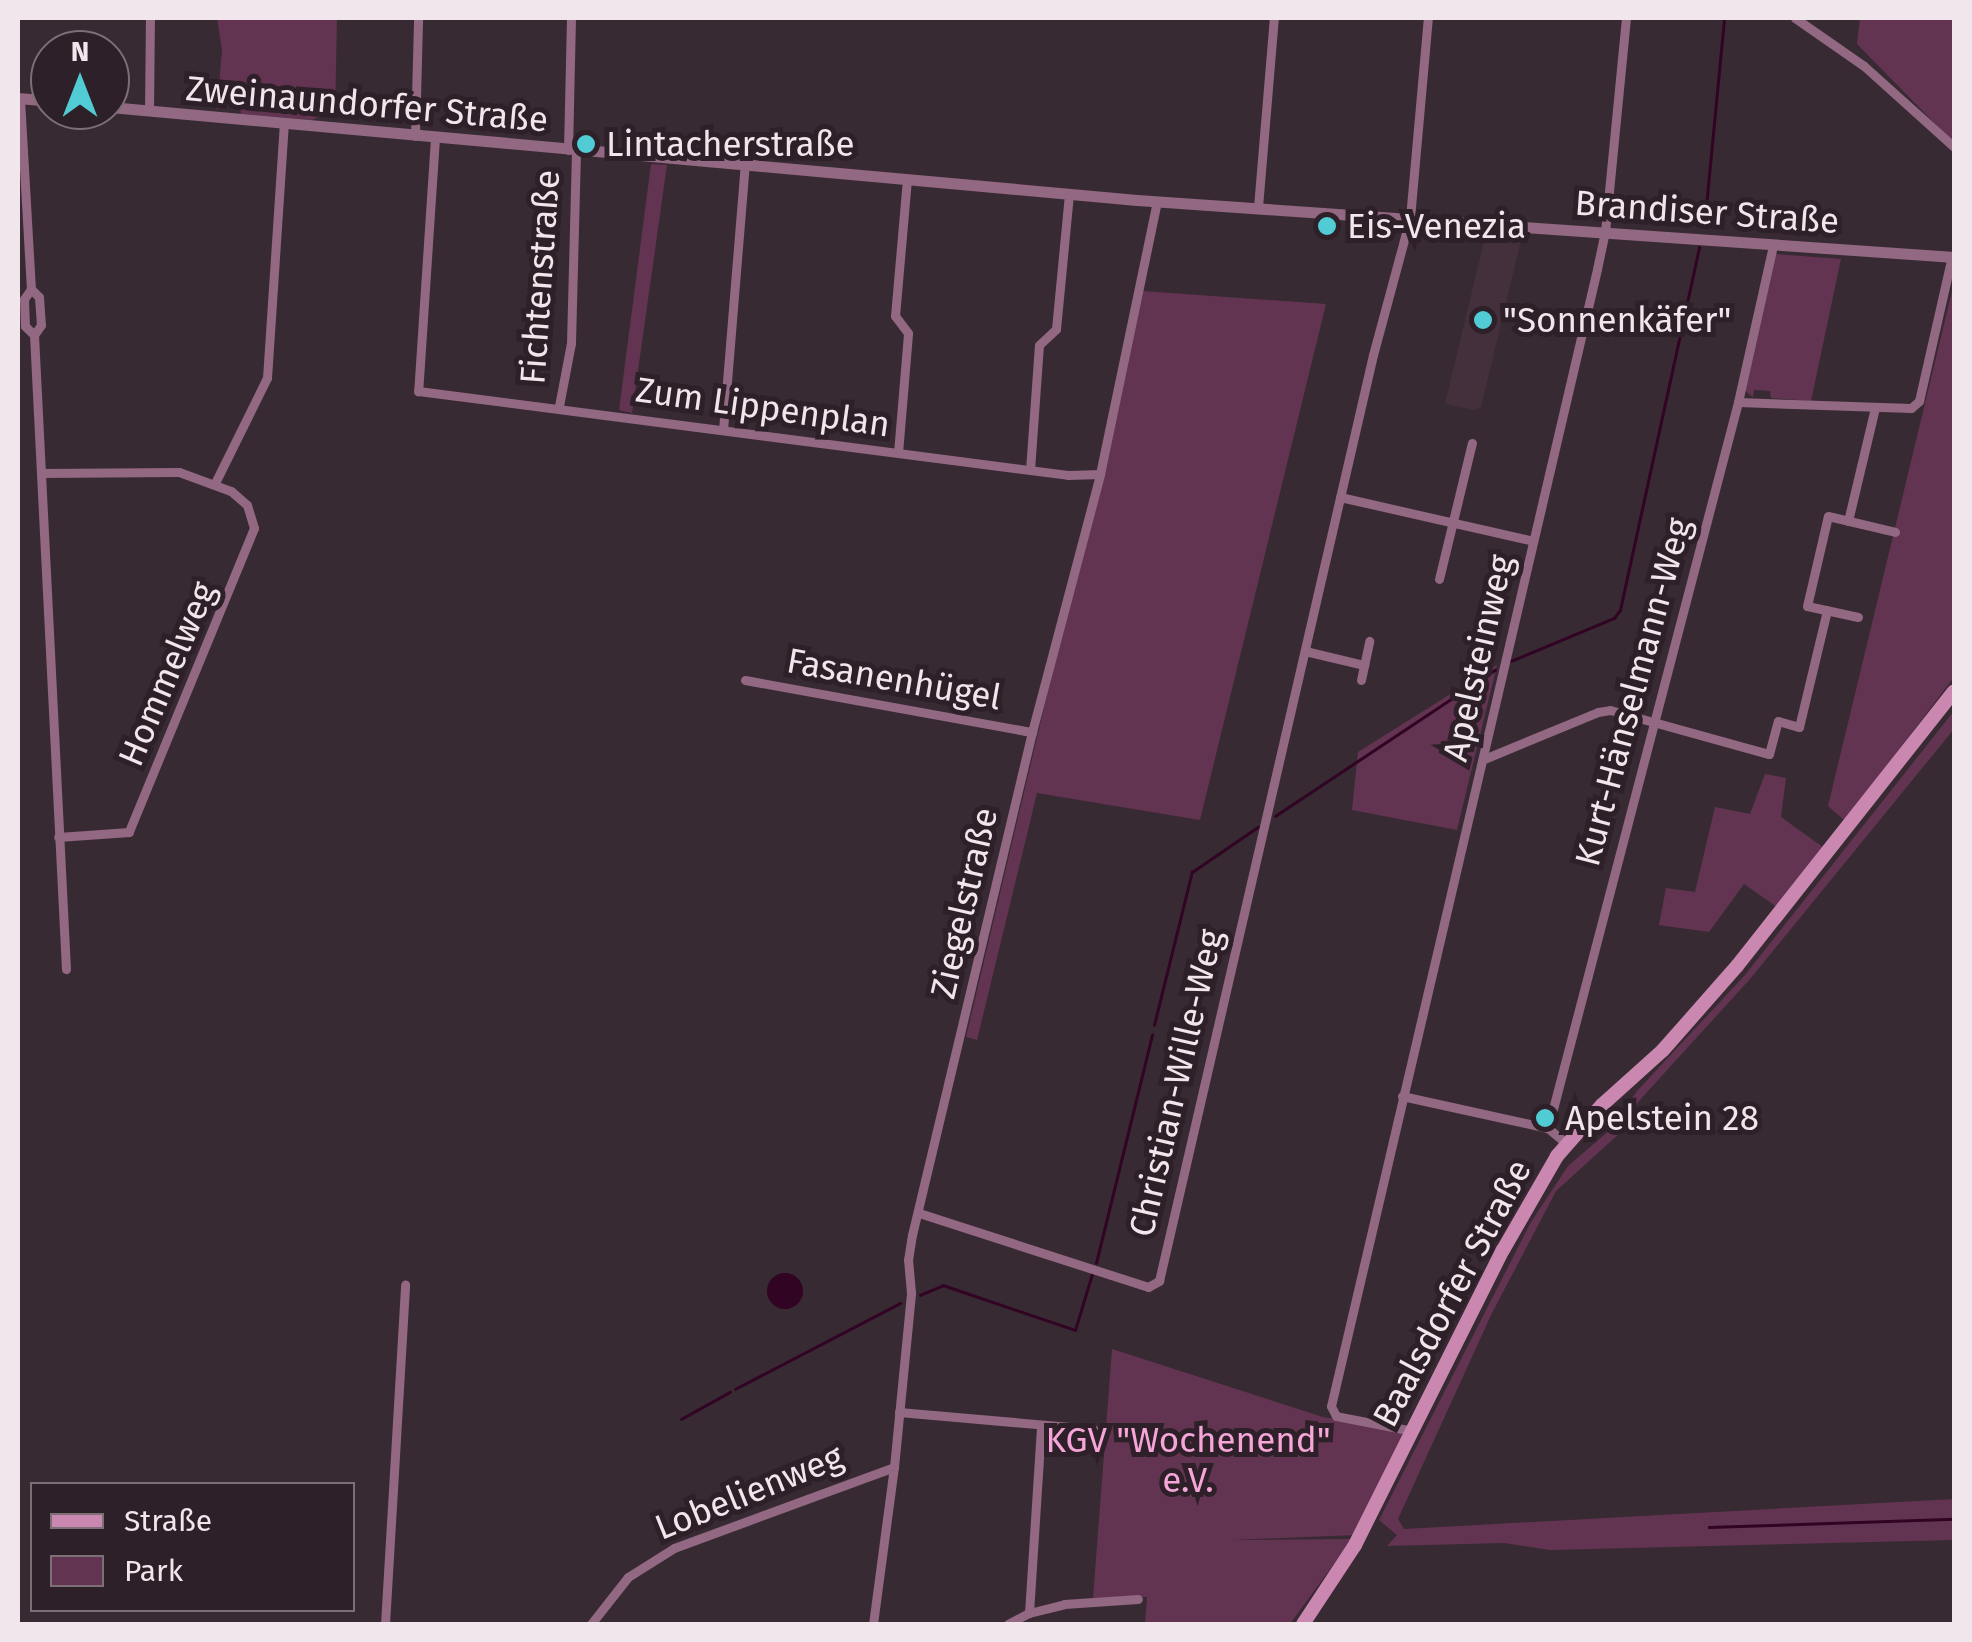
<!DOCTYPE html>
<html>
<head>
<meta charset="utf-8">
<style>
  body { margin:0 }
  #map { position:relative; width:1972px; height:1642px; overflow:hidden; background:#382a32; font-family:"Fira Sans",sans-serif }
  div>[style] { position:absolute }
  .built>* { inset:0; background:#44303d }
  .green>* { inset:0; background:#633452 }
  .water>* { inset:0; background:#310424 }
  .round { border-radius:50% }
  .stream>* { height:2.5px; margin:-1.25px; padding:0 1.25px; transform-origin:1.25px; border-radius:1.25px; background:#310424 }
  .minor>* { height:9px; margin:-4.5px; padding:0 4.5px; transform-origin:4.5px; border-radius:4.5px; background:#926882 }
  .tertiary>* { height:11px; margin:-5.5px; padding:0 5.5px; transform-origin:5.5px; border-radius:5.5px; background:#926882 }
  .secondary>* { height:14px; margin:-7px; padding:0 7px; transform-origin:7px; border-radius:7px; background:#ca88b1 }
  .dots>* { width:28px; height:28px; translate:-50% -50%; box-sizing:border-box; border:5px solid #2e2028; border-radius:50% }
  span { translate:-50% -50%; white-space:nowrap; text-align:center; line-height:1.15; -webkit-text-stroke:10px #2e2028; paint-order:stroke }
  .street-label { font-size:35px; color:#f0e6ec }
  .poi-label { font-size:35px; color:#f0e6ec }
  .left { translate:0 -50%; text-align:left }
  .park-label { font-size:35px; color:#f5a5d7 }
  .frame { position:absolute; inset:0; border:20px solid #f0e6ec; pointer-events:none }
  .legend { position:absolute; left:30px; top:1482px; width:325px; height:130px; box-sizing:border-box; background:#2e2028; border:2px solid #7c6f76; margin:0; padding:12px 18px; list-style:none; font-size:30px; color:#f0e6ec }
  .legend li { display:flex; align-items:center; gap:20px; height:50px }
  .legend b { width:50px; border:2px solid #7c6f76 }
  .north { position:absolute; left:30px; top:30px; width:100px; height:100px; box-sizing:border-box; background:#2e2028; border:2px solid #7c6f76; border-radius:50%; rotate:0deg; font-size:28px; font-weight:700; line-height:40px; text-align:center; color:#f0e6ec }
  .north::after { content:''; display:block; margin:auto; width:35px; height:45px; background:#51ccd4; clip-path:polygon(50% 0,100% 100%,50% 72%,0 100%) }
</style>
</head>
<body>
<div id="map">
  <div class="built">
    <i style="clip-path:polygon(1486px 233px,1522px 236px,1481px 407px,1475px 410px,1445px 404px)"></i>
  </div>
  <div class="green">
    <i style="clip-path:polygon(217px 18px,337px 18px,335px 117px,323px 115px,312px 120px,241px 114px,240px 107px,221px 105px,217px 110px,222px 50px)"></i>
    <i style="clip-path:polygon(1860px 18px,1954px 18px,1954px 143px,1857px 44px)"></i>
    <i style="clip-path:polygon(651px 164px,667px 165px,632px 413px,619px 410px)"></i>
    <i style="clip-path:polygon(1776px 254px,1841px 259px,1811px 401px,1771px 398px,1770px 391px,1754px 390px,1753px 397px,1744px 390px)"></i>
    <i style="clip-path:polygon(1954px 283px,1954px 677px,1845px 821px,1828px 806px)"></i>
    <i style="clip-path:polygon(1143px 291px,1326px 304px,1200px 820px,1037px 793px,977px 1040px,966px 1037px)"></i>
    <i style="clip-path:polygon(1497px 665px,1457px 830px,1352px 810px,1358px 752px)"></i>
    <i style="clip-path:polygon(1954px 711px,1954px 729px,1750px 979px,1638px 1102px,1620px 1133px,1556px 1191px,1492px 1313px,1398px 1519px,1404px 1529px,1954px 1499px,1954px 1540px,1550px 1550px,1504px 1543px,1387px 1546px,1397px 1535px,1379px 1520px,1531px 1222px,1568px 1166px,1611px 1129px,1637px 1091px,1745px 975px)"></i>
    <i style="clip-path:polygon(1765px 774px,1786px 778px,1781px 817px,1824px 848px,1777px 907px,1744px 884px,1709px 932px,1659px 925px,1666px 888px,1695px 892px,1715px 807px,1750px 814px)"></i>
    <i style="clip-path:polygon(1112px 1349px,1323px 1417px,1399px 1430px,1404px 1437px,1355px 1535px,1231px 1540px,1352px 1539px,1290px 1624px,1145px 1624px,1147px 1597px,1093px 1598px)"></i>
  </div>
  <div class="water">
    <i class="round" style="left:767px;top:1273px;width:36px;height:36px"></i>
  </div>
  <div class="stream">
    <i style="left:1704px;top:227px;width:210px;rotate:-84.5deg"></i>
    <i style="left:1511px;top:661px;width:112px;rotate:-22.7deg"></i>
    <i style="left:1614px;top:618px;width:10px;rotate:-53deg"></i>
    <i style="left:1620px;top:610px;width:371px;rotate:-77.7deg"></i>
    <i style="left:1275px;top:816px;width:264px;rotate:-33.6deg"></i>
    <i style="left:1154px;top:1025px;width:158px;rotate:-76.1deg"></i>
    <i style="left:1192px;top:872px;width:80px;rotate:-34.3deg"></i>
    <i style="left:1096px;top:1263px;width:235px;rotate:-76.2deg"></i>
    <i style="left:920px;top:1295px;width:25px;rotate:-23deg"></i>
    <i style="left:943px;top:1285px;width:139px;rotate:18.8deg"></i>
    <i style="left:1075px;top:1330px;width:59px;rotate:-73.1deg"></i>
    <i style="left:735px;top:1389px;width:186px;rotate:-27.5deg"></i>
    <i style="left:681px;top:1419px;width:56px;rotate:-28.9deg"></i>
    <i style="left:1709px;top:1527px;width:245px;rotate:-1.9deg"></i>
  </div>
  <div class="minor">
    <i style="left:1795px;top:18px;width:84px;rotate:34.8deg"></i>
    <i style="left:1864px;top:66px;width:121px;rotate:42deg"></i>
    <i style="left:20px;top:99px;width:190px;rotate:86.7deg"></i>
    <i style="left:31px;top:289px;width:11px;rotate:45deg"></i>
    <i style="left:39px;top:297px;width:28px;rotate:86deg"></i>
    <i style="left:41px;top:325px;width:12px;rotate:125deg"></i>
    <i style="left:34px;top:335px;width:635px;rotate:87.11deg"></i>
    <i style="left:149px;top:111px;width:93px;rotate:-89.4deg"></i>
    <i style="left:415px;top:136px;width:118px;rotate:-88.5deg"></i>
    <i style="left:435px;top:138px;width:254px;rotate:93.8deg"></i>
    <i style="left:418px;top:391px;width:655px;rotate:7.36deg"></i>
    <i style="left:1068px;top:475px;width:32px;rotate:-2deg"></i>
    <i style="left:568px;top:150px;width:132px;rotate:-88.7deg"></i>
    <i style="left:1258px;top:207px;width:190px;rotate:-85.2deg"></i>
    <i style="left:31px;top:289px;width:12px;rotate:125deg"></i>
    <i style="left:24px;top:299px;width:27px;rotate:88deg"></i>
    <i style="left:25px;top:326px;width:13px;rotate:45deg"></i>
    <i style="left:1738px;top:402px;width:173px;rotate:2deg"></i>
    <i style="left:1911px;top:408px;width:11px;rotate:-41deg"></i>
    <i style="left:1919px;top:401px;width:149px;rotate:-77.2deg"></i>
    <i style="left:559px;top:406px;width:64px;rotate:-79.2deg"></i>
    <i style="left:571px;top:343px;width:192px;rotate:-88.5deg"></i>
    <i style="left:723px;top:430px;width:266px;rotate:-85.3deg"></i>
    <i style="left:898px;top:453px;width:120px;rotate:-85.2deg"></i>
    <i style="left:908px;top:333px;width:21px;rotate:-127deg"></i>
    <i style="left:895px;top:316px;width:138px;rotate:-85deg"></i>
    <i style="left:1030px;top:470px;width:125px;rotate:-85.9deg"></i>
    <i style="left:1039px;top:345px;width:23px;rotate:-43deg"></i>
    <i style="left:1056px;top:329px;width:136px;rotate:-84.5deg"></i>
    <i style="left:41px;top:473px;width:138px;rotate:-0.4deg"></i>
    <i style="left:179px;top:472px;width:55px;rotate:20.1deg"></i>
    <i style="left:231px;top:491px;width:21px;rotate:41deg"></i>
    <i style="left:247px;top:505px;width:24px;rotate:73deg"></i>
    <i style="left:254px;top:528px;width:329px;rotate:112.4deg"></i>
    <i style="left:129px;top:832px;width:71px;rotate:176deg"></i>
    <i style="left:215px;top:483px;width:117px;rotate:-63.7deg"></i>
    <i style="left:267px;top:378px;width:255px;rotate:-86.2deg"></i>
    <i style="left:1340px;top:497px;width:198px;rotate:12.8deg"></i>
    <i style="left:1848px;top:521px;width:116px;rotate:-76.6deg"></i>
    <i style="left:1439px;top:579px;width:140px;rotate:-76.4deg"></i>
    <i style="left:1858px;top:617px;width:52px;rotate:-167.8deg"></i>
    <i style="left:1807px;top:606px;width:92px;rotate:-76.9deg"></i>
    <i style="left:1828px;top:516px;width:69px;rotate:13.4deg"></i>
    <i style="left:1305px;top:651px;width:61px;rotate:13.3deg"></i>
    <i style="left:745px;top:680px;width:292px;rotate:10.3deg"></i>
    <i style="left:1361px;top:680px;width:40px;rotate:-78deg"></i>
    <i style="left:1484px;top:759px;width:123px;rotate:-22.4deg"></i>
    <i style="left:1598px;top:712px;width:12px;rotate:-9deg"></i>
    <i style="left:1610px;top:710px;width:165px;rotate:15.5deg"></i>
    <i style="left:1769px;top:754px;width:34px;rotate:-75deg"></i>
    <i style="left:1778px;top:721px;width:22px;rotate:16deg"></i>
    <i style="left:1799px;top:727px;width:120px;rotate:-76.5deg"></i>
    <i style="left:1402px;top:1096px;width:149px;rotate:12.4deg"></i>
    <i style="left:1567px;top:1144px;width:25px;rotate:-140deg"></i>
    <i style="left:1548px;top:1128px;width:750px;rotate:-75.33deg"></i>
    <i style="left:1738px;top:402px;width:161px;rotate:-77.4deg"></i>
    <i style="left:919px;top:1213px;width:241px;rotate:17.9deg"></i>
    <i style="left:1148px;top:1287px;width:13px;rotate:-29deg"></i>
    <i style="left:1159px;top:1281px;width:950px;rotate:-76.99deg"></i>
    <i style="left:1373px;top:355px;width:142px;rotate:-74.9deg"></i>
    <i style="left:1410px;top:218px;width:201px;rotate:-84.9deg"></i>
    <i style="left:899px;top:1412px;width:195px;rotate:5deg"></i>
    <i style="left:1413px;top:1431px;width:78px;rotate:-169deg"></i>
    <i style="left:1336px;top:1416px;width:11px;rotate:-117deg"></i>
    <i style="left:1331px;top:1406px;width:1168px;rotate:-76.83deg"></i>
    <i style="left:1597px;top:269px;width:38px;rotate:-78deg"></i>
    <i style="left:1605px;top:232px;width:215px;rotate:-84.4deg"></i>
    <i style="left:1029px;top:1613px;width:36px;rotate:-14deg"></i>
    <i style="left:1064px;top:1604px;width:74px;rotate:-3.9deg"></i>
    <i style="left:385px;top:1624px;width:340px;rotate:-86.6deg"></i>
    <i style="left:591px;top:1624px;width:60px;rotate:-51.8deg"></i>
    <i style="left:628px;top:1577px;width:54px;rotate:-32.2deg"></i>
    <i style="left:674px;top:1548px;width:234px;rotate:-20.2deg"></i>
    <i style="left:873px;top:1624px;width:158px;rotate:-82.4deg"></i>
    <i style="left:894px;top:1467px;width:175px;rotate:-84.4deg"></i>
    <i style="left:911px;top:1293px;width:33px;rotate:-95deg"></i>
    <i style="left:908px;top:1260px;width:25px;rotate:-81deg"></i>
    <i style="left:912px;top:1235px;width:517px;rotate:-76.58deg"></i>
    <i style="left:1032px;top:732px;width:267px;rotate:-75.2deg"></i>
    <i style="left:1100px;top:474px;width:279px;rotate:-78.2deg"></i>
    <i style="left:1008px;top:1624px;width:24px;rotate:-28deg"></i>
    <i style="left:1029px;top:1613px;width:188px;rotate:-86.3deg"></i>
  </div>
  <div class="tertiary">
    <i style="left:18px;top:98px;width:32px;rotate:5deg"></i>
    <i style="left:110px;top:107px;width:1031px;rotate:5.17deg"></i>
    <i style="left:1137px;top:200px;width:819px;rotate:3.99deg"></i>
  </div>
  <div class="secondary">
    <i style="left:1303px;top:1624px;width:95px;rotate:-56.6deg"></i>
    <i style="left:1355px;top:1545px;width:330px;rotate:-63.4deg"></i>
    <i style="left:1503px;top:1250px;width:108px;rotate:-60.1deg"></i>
    <i style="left:1557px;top:1156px;width:68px;rotate:-48.6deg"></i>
    <i style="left:1602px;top:1105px;width:82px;rotate:-42deg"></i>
    <i style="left:1663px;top:1050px;width:112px;rotate:-48.6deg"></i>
    <i style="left:1737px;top:966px;width:350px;rotate:-51.7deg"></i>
  </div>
  <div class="dots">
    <i style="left:586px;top:144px;background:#51ccd4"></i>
    <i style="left:1327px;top:226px;background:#51ccd4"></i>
    <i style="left:1483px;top:320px;background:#51ccd4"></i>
    <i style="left:1545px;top:1118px;background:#51ccd4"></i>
  </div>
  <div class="street-label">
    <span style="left:367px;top:104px;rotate:5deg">Zweinaundorfer Straße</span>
    <span style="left:1707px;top:212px;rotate:4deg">Brandiser Straße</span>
    <span style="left:540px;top:277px;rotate:-86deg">Fichtenstraße</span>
    <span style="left:763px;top:407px;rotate:8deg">Zum Lippenplan</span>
    <span style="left:1478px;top:658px;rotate:-77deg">Apelsteinweg</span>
    <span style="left:167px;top:674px;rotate:-67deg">Hommelweg</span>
    <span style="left:894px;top:679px;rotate:10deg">Fasanenhügel</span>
    <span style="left:1633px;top:692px;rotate:-75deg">Kurt-Hänselmann-Weg</span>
    <span style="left:964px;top:903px;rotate:-77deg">Ziegelstraße</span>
    <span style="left:1176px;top:1083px;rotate:-77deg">Christian-Wille-Weg</span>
    <span style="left:1452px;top:1293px;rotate:-62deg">Baalsdorfer Straße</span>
    <span style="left:749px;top:1492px;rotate:-22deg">Lobelienweg</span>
  </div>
  <div class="poi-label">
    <span class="left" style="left:606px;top:144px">Lintacherstraße</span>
    <span class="left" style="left:1347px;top:226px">Eis-Venezia</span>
    <span class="left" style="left:1503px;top:320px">"Sonnenkäfer"</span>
    <span class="left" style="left:1565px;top:1118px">Apelstein 28</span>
  </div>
  <div class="park-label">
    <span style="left:1188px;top:1460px">KGV "Wochenend"<br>e.V.</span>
  </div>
  <div class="frame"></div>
  <ul class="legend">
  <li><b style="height:12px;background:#ca88b1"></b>Straße</li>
  <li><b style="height:28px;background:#633452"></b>Park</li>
  </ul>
  <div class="north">N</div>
</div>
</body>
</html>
